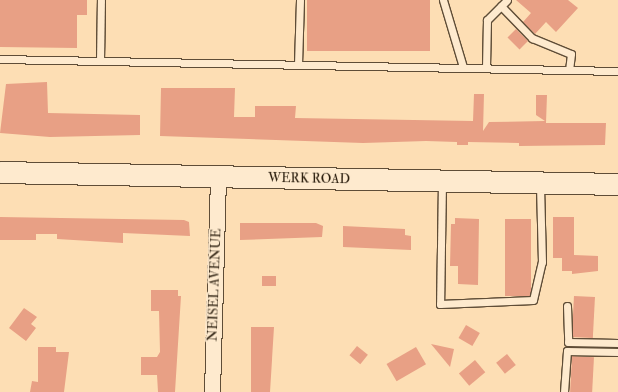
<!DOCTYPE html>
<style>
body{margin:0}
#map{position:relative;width:618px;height:392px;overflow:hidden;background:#fddeb4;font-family:"IM FELL Double Pica",serif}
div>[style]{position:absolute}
.building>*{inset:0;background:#e8a085;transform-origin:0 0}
.roads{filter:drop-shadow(1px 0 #5f4d37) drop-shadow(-1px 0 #5f4d37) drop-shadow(0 1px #5f4d37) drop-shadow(0 -1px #5f4d37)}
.lane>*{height:7px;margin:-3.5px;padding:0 3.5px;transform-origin:3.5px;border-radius:3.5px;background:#feeace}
.street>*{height:15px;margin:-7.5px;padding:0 7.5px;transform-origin:7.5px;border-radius:7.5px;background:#feeace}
.secondary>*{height:21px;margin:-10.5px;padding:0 10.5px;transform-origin:10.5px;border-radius:10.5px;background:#feeace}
span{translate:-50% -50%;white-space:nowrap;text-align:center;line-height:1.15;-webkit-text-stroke:3.5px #feeace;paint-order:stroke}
.street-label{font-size:13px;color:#2a1d0d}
</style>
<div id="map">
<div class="building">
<i style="clip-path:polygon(0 0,87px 0,87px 15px,77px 15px,77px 48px,0 47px)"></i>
<i style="left:307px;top:0;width:123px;height:51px"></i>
<i style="clip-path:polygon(516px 0,568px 0,578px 8px,556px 32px,546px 22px,535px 34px,523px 22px,531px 13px)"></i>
<i style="left:516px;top:29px;width:17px;height:12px;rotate:45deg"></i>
<i style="clip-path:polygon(47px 82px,48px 113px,140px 115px,140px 135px,50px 137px,0 133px,6px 84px)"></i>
<i style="clip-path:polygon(161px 88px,235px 88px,234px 117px,255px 117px,255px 106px,296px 106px,295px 118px,473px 121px,474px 94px,484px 94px,483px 131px,489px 122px,545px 121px,536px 115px,536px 95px,547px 95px,546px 123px,606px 123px,605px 145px,519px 146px,519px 143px,468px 142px,468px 145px,457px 145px,457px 142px,426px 141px,363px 143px,160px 136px)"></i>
<i style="clip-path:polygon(0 217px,184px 220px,189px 222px,190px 236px,123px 233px,123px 243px,57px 239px,57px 234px,36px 234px,36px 240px,0 240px)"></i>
<i style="clip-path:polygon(553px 217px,574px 217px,574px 255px,598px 256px,598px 271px,572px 274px,572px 271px,562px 271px,562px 258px,553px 258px)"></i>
<i style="clip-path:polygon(455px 218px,479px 219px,478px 285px,458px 284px,458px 266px,450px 266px,451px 224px,455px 224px)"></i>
<i style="left:505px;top:219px;width:26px;height:77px"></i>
<i style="clip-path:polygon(240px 223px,316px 223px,323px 226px,322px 237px,240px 240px)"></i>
<i style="clip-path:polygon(343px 226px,405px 229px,405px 235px,411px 236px,411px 250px,343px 247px)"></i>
<i style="left:262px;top:276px;width:14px;height:10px"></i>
<i style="clip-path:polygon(151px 290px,178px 290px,178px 296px,181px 296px,175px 392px,158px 392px,157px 375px,141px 375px,141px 357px,157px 357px,160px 352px,159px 311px,151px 311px)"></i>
<i style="left:574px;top:296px;width:21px;height:41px;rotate:3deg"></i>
<i style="clip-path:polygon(24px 308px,37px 317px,31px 324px,36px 328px,26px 341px,9px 328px)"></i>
<i style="left:466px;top:325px;width:16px;height:15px;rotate:30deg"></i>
<i style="clip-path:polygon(251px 327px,274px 327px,270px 392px,251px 392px)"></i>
<i style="clip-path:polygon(431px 344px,454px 349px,450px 367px)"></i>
<i style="left:357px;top:346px;width:14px;height:12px;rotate:39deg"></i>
<i style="clip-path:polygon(38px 347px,56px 347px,56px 352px,69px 352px,64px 392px,30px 392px,32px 381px,38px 382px)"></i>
<i style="left:416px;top:347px;width:20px;height:34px;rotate:60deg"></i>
<i style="left:507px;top:354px;width:14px;height:14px;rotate:51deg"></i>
<i style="left:572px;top:356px;width:22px;height:36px;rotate:3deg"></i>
<i style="left:475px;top:360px;width:16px;height:21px;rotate:50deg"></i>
</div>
<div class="roads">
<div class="lane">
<i style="left:443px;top:0;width:70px;rotate:73.4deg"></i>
<i style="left:501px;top:6px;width:45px;rotate:45.9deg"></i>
<i style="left:532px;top:38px;width:42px;rotate:22.3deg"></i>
<i style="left:571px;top:54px;width:16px;rotate:97deg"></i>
<i style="left:0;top:59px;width:618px;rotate:1.11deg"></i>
<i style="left:100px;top:61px;width:61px;rotate:-89.1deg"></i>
<i style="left:298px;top:64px;width:64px;rotate:-88.2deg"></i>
<i style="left:486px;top:67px;width:47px;rotate:-88.8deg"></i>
<i style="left:487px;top:20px;width:28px;rotate:-45deg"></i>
<i style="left:442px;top:182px;width:122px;rotate:90.9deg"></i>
<i style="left:440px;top:304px;width:93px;rotate:-2.5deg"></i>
<i style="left:533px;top:300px;width:39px;rotate:-77deg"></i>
<i style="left:542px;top:262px;width:78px;rotate:-91.5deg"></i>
<i style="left:567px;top:306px;width:36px;rotate:88deg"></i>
<i style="left:568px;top:342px;width:50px;rotate:1.1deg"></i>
<i style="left:564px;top:392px;width:41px;rotate:-85.8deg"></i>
<i style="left:567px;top:351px;width:51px;rotate:1.1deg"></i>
</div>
<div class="street">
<i style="left:212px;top:392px;width:215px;rotate:-88.4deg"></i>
</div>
<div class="secondary">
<i style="left:0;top:172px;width:618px;rotate:1.11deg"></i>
</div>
</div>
<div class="street-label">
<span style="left:309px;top:179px;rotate:1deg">WERK ROAD</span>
<span style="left:215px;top:285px;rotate:-88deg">NEISEL AVENUE</span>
</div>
</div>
